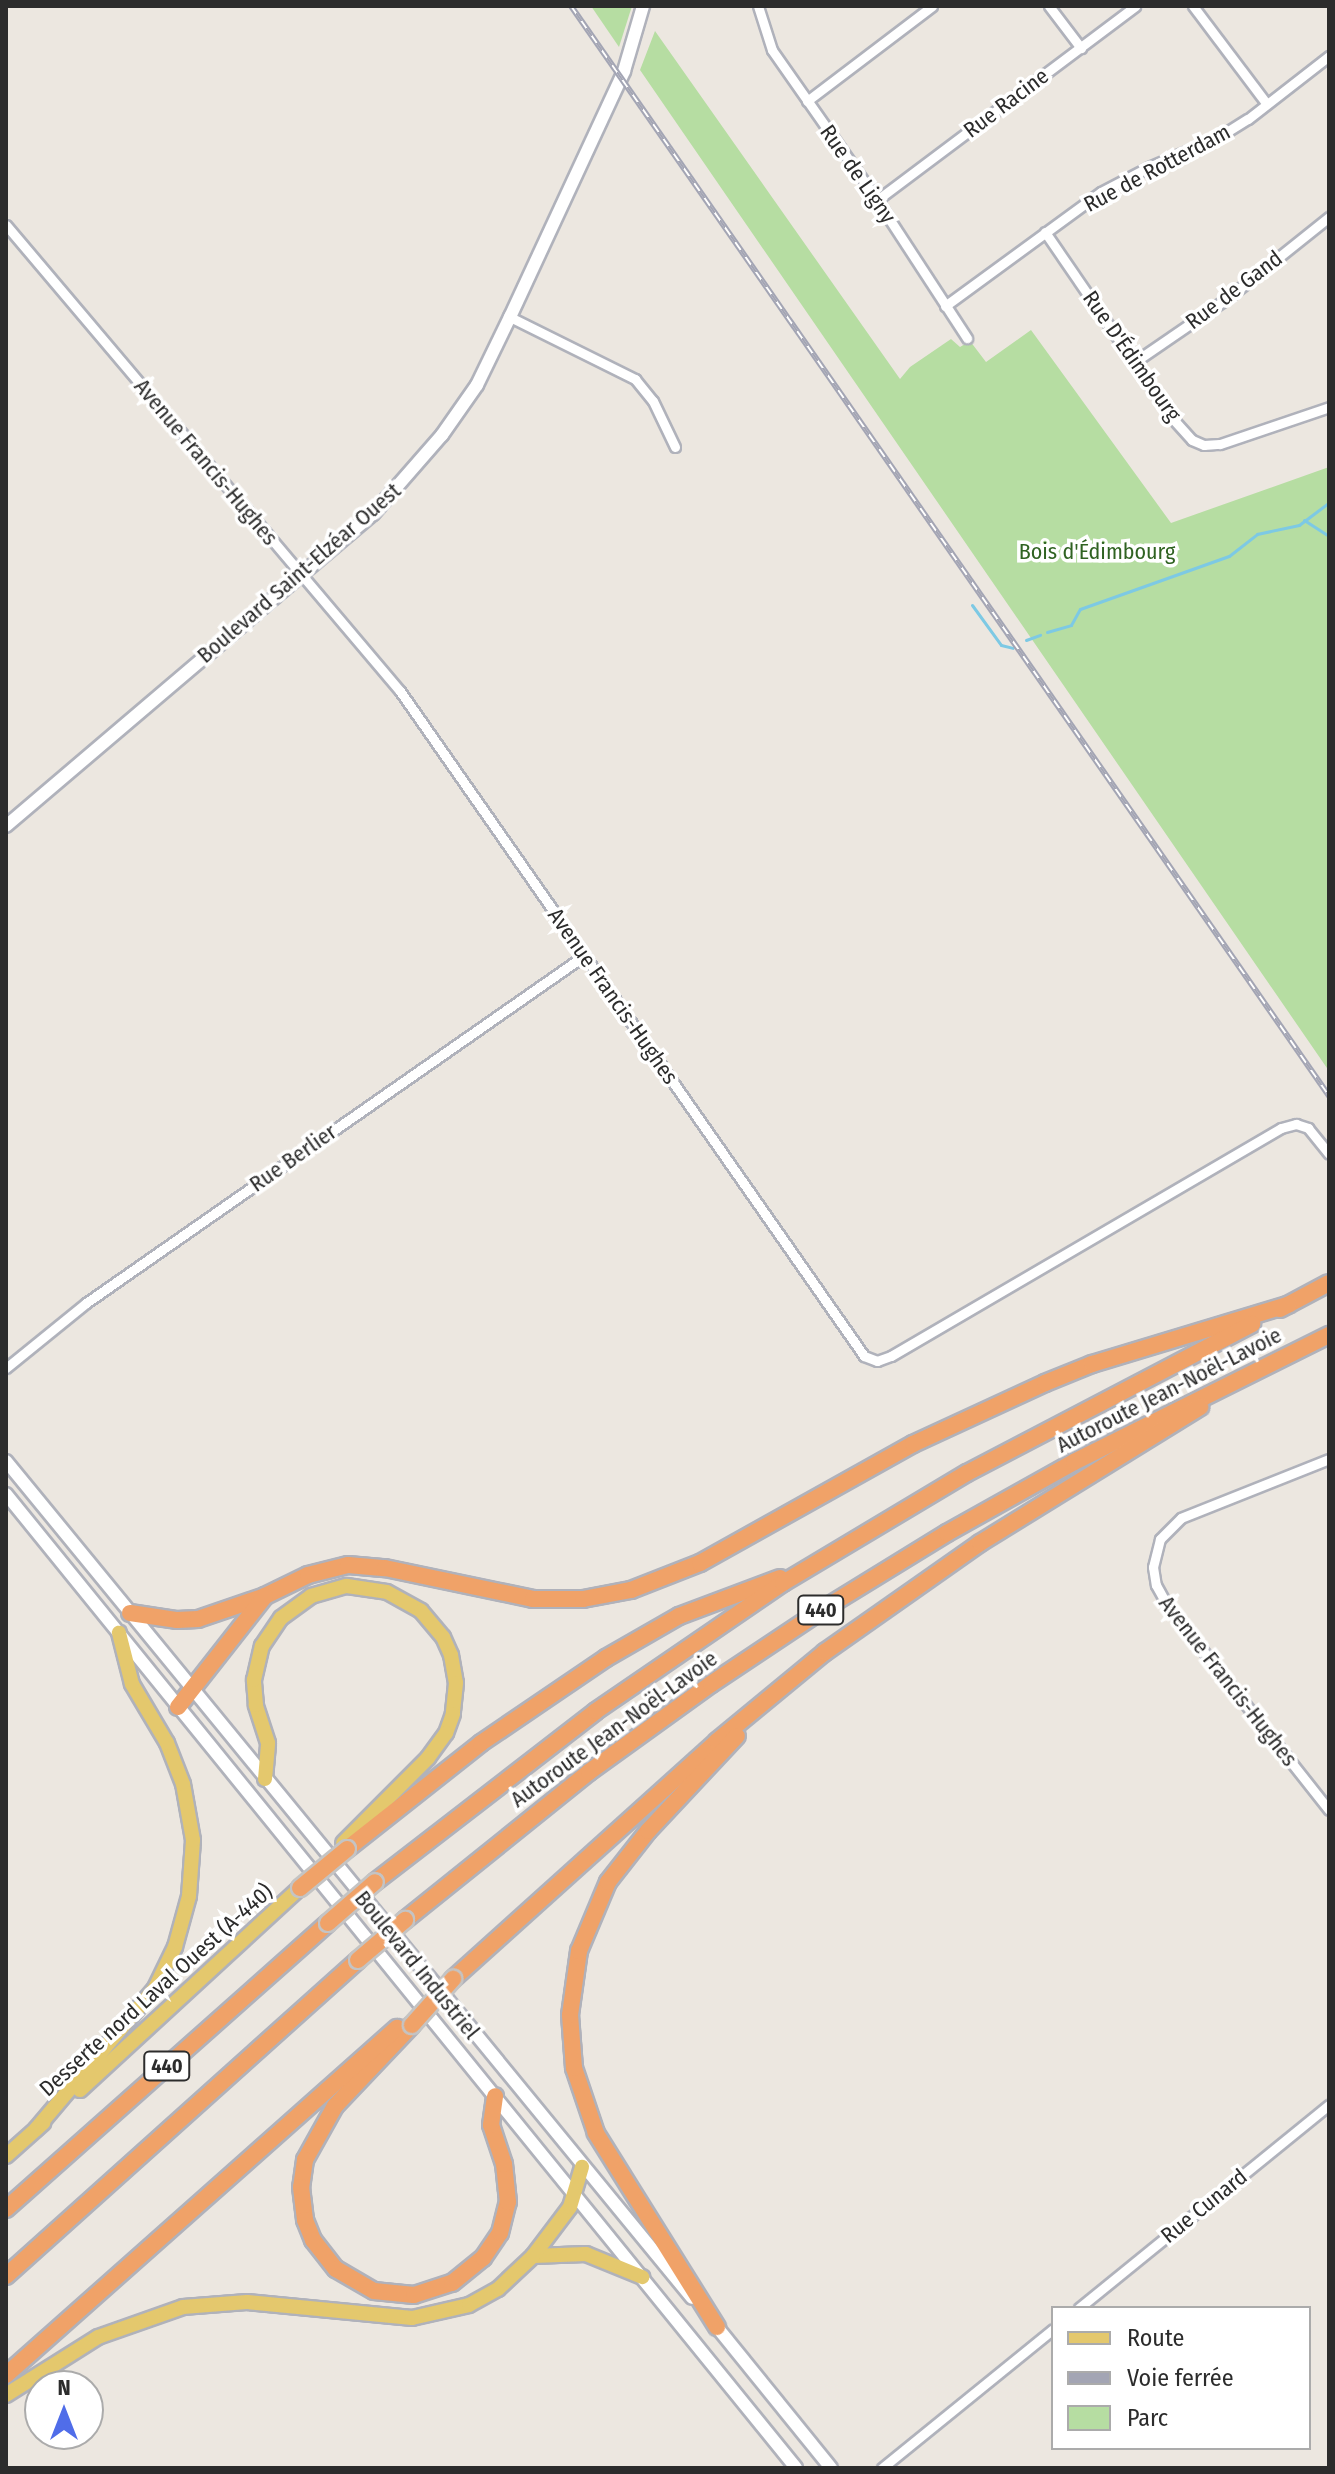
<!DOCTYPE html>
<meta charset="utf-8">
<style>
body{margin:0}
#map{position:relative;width:1335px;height:2474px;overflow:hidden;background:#ece7e0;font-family:"Fira Sans Condensed",sans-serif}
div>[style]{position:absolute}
.green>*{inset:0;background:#b6dda2}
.stream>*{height:3px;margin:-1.5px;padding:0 1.5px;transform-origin:1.5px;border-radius:1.5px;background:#7dc9e4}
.roads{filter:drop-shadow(2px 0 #b0b2bb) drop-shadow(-2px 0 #b0b2bb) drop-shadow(0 2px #b0b2bb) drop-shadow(0 -2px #b0b2bb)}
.street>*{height:9px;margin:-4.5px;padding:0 4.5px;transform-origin:4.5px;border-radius:4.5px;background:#fff}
.secondary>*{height:12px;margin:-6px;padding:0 6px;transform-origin:6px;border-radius:6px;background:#fff}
.primary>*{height:14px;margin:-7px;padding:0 7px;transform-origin:7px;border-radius:7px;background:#e4c86d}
.highway>*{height:16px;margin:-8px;padding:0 8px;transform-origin:8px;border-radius:8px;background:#f0a268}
.rail>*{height:6px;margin-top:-3px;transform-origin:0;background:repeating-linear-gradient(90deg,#fff 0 9px,#a3a5b4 0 18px);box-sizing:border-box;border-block:2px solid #a3a5b4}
.bridges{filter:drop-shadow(2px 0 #c4c4c4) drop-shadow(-2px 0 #c4c4c4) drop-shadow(0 2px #c4c4c4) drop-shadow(0 -2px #c4c4c4)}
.highway-bridge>*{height:16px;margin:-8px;padding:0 8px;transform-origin:8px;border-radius:8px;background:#f0a268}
span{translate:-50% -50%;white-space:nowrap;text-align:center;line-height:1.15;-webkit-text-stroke:7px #fff;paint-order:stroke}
.shield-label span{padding:2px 6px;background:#fff;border:2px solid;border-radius:6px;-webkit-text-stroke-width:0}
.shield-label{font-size:20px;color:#2c2c2c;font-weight:700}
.street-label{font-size:22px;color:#2c2c2c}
.park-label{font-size:22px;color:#306322}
.frame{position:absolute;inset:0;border:8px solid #2c2c2c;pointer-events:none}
.legend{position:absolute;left:1051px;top:2306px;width:260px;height:144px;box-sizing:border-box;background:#fff;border:2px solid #ababab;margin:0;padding:10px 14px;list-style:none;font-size:24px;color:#2c2c2c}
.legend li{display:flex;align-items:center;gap:16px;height:40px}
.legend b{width:40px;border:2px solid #ababab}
.north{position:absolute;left:24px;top:2370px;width:80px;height:80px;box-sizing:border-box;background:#fff;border:2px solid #ababab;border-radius:50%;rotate:0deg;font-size:22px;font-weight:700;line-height:32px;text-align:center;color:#2c2c2c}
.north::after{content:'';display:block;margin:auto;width:28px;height:36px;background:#506de9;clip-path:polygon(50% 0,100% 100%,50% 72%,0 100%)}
</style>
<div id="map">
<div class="green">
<i style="clip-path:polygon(591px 6px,632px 6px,619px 47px)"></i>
<i style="clip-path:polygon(655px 31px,900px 379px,910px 367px,951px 339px,960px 347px,970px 341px,986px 362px,1031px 330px,1171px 523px,1329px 467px,1329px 1071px,640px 70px)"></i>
</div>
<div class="stream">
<i style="left:1304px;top:520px;width:30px;rotate:33deg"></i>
<i style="left:972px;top:605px;width:49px;rotate:54.1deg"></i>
<i style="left:1001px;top:645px;width:12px;rotate:14deg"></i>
<i style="left:1047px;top:632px;width:25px;rotate:-16deg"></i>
<i style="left:1071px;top:625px;width:18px;rotate:-61deg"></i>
<i style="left:1080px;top:609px;width:158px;rotate:-19.6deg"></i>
<i style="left:1229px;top:556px;width:36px;rotate:-38deg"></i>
<i style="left:1257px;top:534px;width:43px;rotate:-12.1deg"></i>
<i style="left:1299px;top:525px;width:38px;rotate:-37deg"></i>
<i style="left:1026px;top:640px;width:15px;rotate:-20deg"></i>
</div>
<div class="roads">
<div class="street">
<i style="left:758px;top:6px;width:46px;rotate:72.3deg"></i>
<i style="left:772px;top:50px;width:183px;rotate:55deg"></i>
<i style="left:877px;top:200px;width:165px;rotate:56.9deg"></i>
<i style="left:1049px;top:6px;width:53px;rotate:52.7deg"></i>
<i style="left:1193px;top:6px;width:121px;rotate:53deg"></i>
<i style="left:807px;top:101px;width:157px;rotate:-37.2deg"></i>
<i style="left:877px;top:200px;width:323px;rotate:-36.9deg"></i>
<i style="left:6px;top:225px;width:610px;rotate:49.79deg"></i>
<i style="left:400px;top:691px;width:811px;rotate:55.09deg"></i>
<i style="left:864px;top:1356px;width:14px;rotate:21deg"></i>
<i style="left:877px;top:1361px;width:15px;rotate:-20deg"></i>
<i style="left:891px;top:1356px;width:452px;rotate:-30.3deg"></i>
<i style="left:1281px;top:1128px;width:16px;rotate:-15deg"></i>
<i style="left:1296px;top:1124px;width:13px;rotate:18deg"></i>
<i style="left:1308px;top:1128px;width:33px;rotate:51deg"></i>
<i style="left:1045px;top:232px;width:227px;rotate:55.6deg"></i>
<i style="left:1173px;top:419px;width:28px;rotate:48deg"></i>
<i style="left:1192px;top:440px;width:13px;rotate:23deg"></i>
<i style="left:1204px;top:445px;width:16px;rotate:-4deg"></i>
<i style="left:1220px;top:444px;width:115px;rotate:-18.7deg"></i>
<i style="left:945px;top:306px;width:193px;rotate:-36.2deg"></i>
<i style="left:1101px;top:192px;width:54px;rotate:-27.5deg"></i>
<i style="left:1149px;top:167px;width:74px;rotate:-23.1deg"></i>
<i style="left:1217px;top:138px;width:36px;rotate:-32deg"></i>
<i style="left:1248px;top:119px;width:103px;rotate:-37.9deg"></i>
<i style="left:510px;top:317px;width:140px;rotate:26.4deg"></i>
<i style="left:635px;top:379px;width:28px;rotate:51deg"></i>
<i style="left:653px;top:401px;width:51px;rotate:64.4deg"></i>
<i style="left:1136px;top:361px;width:113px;rotate:-34.5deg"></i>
<i style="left:1229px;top:297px;width:128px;rotate:-38.7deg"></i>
<i style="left:6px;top:1368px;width:103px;rotate:-39.1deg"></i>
<i style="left:86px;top:1303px;width:608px;rotate:-34.89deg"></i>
<i style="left:1329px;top:1459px;width:159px;rotate:158.3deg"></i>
<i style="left:1181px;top:1518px;width:30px;rotate:135deg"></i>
<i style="left:1160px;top:1539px;width:29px;rotate:104deg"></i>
<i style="left:1153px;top:1567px;width:18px;rotate:81deg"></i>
<i style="left:1156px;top:1585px;width:23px;rotate:61deg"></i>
<i style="left:1167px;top:1605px;width:261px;rotate:51.7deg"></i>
<i style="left:1079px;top:2308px;width:322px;rotate:-39.1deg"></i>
<i style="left:882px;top:2468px;width:220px;rotate:-39.1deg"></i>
</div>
<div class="secondary">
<i style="left:6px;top:826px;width:482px;rotate:-40.4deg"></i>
<i style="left:373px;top:514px;width:105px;rotate:-48.9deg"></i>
<i style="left:442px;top:435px;width:61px;rotate:-55deg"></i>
<i style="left:477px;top:385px;width:76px;rotate:-64.1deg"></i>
<i style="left:510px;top:317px;width:271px;rotate:-65.1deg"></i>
<i style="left:624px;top:71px;width:68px;rotate:-73.7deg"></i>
<i style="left:6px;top:1461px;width:1082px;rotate:50.66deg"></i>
<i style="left:6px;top:1494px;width:1254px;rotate:50.95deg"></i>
<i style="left:712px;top:2321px;width:189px;rotate:51deg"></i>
</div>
<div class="primary">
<i style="left:265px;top:1779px;width:36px;rotate:-85deg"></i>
<i style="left:268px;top:1743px;width:40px;rotate:-108deg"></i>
<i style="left:256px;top:1705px;width:25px;rotate:-95deg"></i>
<i style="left:254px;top:1680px;width:35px;rotate:-77deg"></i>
<i style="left:262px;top:1646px;width:34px;rotate:-56deg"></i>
<i style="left:281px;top:1618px;width:37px;rotate:-36deg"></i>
<i style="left:311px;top:1596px;width:37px;rotate:-16deg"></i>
<i style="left:347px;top:1586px;width:40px;rotate:8.5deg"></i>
<i style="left:387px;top:1592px;width:39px;rotate:29deg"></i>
<i style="left:421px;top:1611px;width:34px;rotate:50deg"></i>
<i style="left:443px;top:1637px;width:20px;rotate:66deg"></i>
<i style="left:451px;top:1655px;width:28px;rotate:80deg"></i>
<i style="left:456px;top:1683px;width:31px;rotate:96deg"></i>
<i style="left:453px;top:1714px;width:20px;rotate:110deg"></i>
<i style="left:446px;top:1733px;width:31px;rotate:126deg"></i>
<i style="left:428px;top:1758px;width:120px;rotate:135deg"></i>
<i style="left:80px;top:2090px;width:299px;rotate:-42.6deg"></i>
<i style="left:36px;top:2129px;width:185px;rotate:-49.8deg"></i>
<i style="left:155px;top:1988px;width:46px;rotate:-64deg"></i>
<i style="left:175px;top:1947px;width:53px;rotate:-74.6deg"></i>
<i style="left:189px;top:1896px;width:56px;rotate:-85.9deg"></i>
<i style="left:193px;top:1840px;width:57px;rotate:-100.1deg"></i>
<i style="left:183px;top:1784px;width:44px;rotate:-111.3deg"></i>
<i style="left:167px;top:1743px;width:69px;rotate:-120.7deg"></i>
<i style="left:132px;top:1684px;width:53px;rotate:-104.3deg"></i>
<i style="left:6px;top:2156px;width:50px;rotate:-41.7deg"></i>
<i style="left:533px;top:2256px;width:53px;rotate:-2.2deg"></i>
<i style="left:586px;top:2254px;width:61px;rotate:22.3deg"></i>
<i style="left:6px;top:2395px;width:109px;rotate:-32.2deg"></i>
<i style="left:98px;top:2337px;width:90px;rotate:-19.4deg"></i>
<i style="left:183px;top:2307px;width:64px;rotate:-4.5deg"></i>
<i style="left:247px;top:2302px;width:166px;rotate:5.5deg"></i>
<i style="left:412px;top:2318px;width:58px;rotate:-12.8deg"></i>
<i style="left:469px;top:2305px;width:33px;rotate:-29deg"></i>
<i style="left:498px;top:2289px;width:48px;rotate:-43.3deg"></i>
<i style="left:533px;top:2256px;width:61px;rotate:-52.9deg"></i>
<i style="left:570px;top:2207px;width:42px;rotate:-73.3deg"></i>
</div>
<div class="highway">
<i style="left:1280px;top:1309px;width:55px;rotate:-28deg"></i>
<i style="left:130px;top:1613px;width:48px;rotate:8.5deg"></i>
<i style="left:177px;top:1620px;width:21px;rotate:-3deg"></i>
<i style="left:198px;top:1619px;width:71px;rotate:-18.9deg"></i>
<i style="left:265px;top:1596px;width:48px;rotate:-26deg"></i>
<i style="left:308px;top:1575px;width:41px;rotate:-14deg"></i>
<i style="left:348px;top:1565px;width:37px;rotate:5deg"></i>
<i style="left:385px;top:1568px;width:151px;rotate:11.8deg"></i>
<i style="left:533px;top:1599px;width:50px"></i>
<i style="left:583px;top:1599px;width:49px;rotate:-10.6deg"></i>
<i style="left:631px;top:1590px;width:74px;rotate:-21.4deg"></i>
<i style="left:700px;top:1563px;width:244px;rotate:-29.2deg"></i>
<i style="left:913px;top:1444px;width:145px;rotate:-24.8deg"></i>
<i style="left:1045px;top:1383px;width:51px;rotate:-22deg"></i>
<i style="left:1092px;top:1364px;width:205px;rotate:-16.8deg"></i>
<i style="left:178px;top:1707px;width:141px;rotate:-51.9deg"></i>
<i style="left:347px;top:1849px;width:171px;rotate:-38.3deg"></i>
<i style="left:481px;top:1743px;width:151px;rotate:-34.2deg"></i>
<i style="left:606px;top:1658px;width:84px;rotate:-29.9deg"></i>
<i style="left:679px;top:1616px;width:108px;rotate:-20.6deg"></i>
<i style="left:375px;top:1882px;width:279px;rotate:-37.7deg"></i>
<i style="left:596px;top:1711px;width:227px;rotate:-34.4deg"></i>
<i style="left:783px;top:1583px;width:214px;rotate:-30.9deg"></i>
<i style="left:967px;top:1473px;width:322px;rotate:-27.6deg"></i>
<i style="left:405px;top:1920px;width:236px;rotate:-38.8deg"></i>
<i style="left:589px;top:1772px;width:150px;rotate:-35.8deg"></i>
<i style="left:711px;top:1684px;width:137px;rotate:-33.7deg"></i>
<i style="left:825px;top:1608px;width:143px;rotate:-31.6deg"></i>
<i style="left:947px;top:1533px;width:145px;rotate:-29.2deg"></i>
<i style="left:1074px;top:1462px;width:285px;rotate:-26.5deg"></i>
<i style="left:453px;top:1979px;width:355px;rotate:-42deg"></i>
<i style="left:717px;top:1741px;width:140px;rotate:-39.5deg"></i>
<i style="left:825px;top:1652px;width:189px;rotate:-35.1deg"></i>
<i style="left:980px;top:1543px;width:259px;rotate:-31.7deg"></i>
<i style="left:412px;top:2025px;width:112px;rotate:133.5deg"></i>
<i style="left:335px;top:2106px;width:62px;rotate:119.1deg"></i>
<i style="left:305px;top:2160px;width:27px;rotate:98deg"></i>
<i style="left:301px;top:2187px;width:33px;rotate:83deg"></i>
<i style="left:305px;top:2220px;width:22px;rotate:68deg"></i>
<i style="left:313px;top:2240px;width:37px;rotate:52deg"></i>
<i style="left:336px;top:2269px;width:44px;rotate:30.1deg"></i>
<i style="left:374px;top:2291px;width:40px;rotate:5.7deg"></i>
<i style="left:414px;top:2295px;width:40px;rotate:-18deg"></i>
<i style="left:452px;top:2283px;width:40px;rotate:-39deg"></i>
<i style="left:483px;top:2258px;width:30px;rotate:-56deg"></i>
<i style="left:500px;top:2233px;width:32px;rotate:-76deg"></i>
<i style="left:508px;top:2202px;width:38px;rotate:-96deg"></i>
<i style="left:504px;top:2164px;width:41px;rotate:-108.4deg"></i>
<i style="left:491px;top:2125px;width:29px;rotate:-82deg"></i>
<i style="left:6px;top:2209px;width:431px;rotate:-41.6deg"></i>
<i style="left:6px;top:2276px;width:473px;rotate:-41.9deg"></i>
<i style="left:717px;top:2327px;width:229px;rotate:-122deg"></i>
<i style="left:596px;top:2133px;width:69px;rotate:-108.7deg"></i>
<i style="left:574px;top:2068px;width:53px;rotate:-94.3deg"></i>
<i style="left:570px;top:2015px;width:65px;rotate:-82deg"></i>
<i style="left:579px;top:1951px;width:75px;rotate:-67.2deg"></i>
<i style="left:608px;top:1882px;width:65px;rotate:-51.9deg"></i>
<i style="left:648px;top:1831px;width:130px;rotate:-46.9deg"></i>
<i style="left:6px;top:2375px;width:523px;rotate:-41.59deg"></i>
</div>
</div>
<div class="rail">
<i style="left:571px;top:6px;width:1328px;rotate:55.18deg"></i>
</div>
<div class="bridges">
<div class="highway-bridge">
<i style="left:300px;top:1888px;width:61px;rotate:-39.7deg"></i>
<i style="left:328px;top:1923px;width:62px;rotate:-41.1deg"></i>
<i style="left:358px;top:1960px;width:62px;rotate:-40.4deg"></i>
<i style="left:412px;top:2025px;width:62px;rotate:-48.3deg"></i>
</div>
</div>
<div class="shield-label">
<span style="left:821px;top:1610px">440</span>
<span style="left:167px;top:2066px">440</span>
</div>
<div class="street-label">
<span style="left:1006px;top:103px;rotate:-37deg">Rue Racine</span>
<span style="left:1157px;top:168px;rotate:-28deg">Rue de Rotterdam</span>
<span style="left:858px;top:174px;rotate:55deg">Rue de Ligny</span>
<span style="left:1234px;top:290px;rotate:-37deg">Rue de Gand</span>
<span style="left:1132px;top:356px;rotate:55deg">Rue D'Édimbourg</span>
<span style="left:206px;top:462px;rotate:50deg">Avenue Francis-Hughes</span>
<span style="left:299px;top:573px;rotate:-41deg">Boulevard Saint-Elzéar Ouest</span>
<span style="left:613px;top:996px;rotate:55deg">Avenue Francis-Hughes</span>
<span style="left:293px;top:1158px;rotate:-35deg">Rue Berlier</span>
<span style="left:1169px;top:1390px;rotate:-27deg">Autoroute Jean-Noël-Lavoie</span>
<span style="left:1228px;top:1681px;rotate:52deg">Avenue Francis-Hughes</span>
<span style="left:614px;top:1729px;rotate:-36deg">Autoroute Jean-Noël-Lavoie</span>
<span style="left:417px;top:1965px;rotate:51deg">Boulevard Industriel</span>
<span style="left:156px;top:1990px;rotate:-42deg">Desserte nord Laval Ouest (A-440)</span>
<span style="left:1204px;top:2206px;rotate:-39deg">Rue Cunard</span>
</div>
<div class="park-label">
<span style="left:1097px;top:552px">Bois d'Édimbourg</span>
</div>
<div class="frame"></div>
<ul class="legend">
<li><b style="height:10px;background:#e4c86d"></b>Route</li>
<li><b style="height:10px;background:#a3a5b4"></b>Voie ferrée</li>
<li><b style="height:22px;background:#b6dda2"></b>Parc</li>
</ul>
<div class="north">N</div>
</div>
